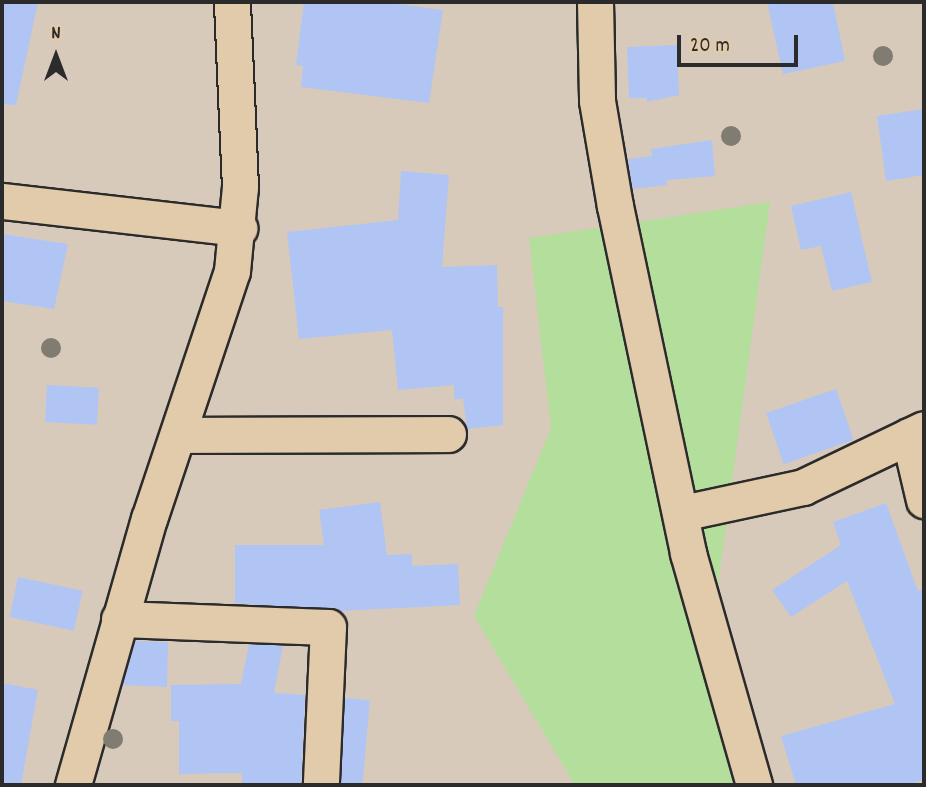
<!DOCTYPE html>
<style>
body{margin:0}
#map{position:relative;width:926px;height:787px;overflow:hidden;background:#d7caba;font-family:Dekko,sans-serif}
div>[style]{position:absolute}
.green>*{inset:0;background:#b4de9b}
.building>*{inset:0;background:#b1c5f4;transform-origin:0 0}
.roads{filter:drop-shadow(2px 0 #2b2b2b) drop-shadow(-2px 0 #2b2b2b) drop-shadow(0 2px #2b2b2b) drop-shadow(0 -2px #2b2b2b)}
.street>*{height:35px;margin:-17.5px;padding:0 17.5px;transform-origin:17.5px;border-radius:17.5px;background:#e1cbab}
.trees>*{width:20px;height:20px;margin:-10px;border-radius:50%;background:#807c71}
span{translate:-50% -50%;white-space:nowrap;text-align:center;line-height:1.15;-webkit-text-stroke:6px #e1cbab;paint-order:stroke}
.frame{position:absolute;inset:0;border:4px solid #2b2b2b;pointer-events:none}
.north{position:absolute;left:21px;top:21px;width:70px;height:70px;-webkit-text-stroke:5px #e1cbab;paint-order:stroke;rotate:0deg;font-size:19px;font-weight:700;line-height:28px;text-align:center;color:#2b2b2b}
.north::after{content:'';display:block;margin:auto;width:24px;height:32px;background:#2b2b2b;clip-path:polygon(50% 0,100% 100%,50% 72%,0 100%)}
.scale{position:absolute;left:677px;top:35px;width:121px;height:32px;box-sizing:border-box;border:4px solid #2b2b2b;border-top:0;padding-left:9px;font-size:21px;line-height:24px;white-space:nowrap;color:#2b2b2b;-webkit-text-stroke:5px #e1cbab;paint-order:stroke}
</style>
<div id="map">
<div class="green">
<i style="clip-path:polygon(770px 202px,717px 592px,767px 785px,575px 785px,474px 616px,551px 428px,529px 238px)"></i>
</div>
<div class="building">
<i style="clip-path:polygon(2px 2px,38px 2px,16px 105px,2px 104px)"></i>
<i style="clip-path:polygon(304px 2px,384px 2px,443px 10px,429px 103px,301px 87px,303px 66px,296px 65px)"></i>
<i style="clip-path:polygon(767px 2px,833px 2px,845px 61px,783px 74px)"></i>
<i style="clip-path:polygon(677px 45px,679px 95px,647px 102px,647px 98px,629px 98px,627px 47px)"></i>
<i style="clip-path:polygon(924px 109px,924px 175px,886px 181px,877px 116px)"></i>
<i style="clip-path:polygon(712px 140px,715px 176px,667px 180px,667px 185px,633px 189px,628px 159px,652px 156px,651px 149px)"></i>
<i style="clip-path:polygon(401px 171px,449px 175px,442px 267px,497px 265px,498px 307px,503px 307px,503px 425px,467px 429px,463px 399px,454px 399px,454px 385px,398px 390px,392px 330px,299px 339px,287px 232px,398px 220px)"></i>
<i style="clip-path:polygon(851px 192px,872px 282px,832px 291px,821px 246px,801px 250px,791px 206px)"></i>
<i style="clip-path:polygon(2px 234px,68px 244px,54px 309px,2px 301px)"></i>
<i style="left:47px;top:385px;width:52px;height:37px;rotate:3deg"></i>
<i style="left:836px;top:389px;width:54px;height:74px;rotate:71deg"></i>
<i style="clip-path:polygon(380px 502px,387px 555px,412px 554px,412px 566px,458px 564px,460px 605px,340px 611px,235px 603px,235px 545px,324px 545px,319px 510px)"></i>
<i style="clip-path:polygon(886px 503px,918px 591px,924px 589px,924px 779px,911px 785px,796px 785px,781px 736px,895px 704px,847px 581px,791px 617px,772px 590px,841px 545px,833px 522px)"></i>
<i style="left:18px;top:577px;width:66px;height:41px;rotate:12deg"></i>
<i style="clip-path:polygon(135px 641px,168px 642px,167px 687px,122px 685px)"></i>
<i style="clip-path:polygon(249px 644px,283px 645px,274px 693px,305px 695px,301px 785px,242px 785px,242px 773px,179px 774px,179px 721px,171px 721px,171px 685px,241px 684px)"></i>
<i style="clip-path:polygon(2px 683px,38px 690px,21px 785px,2px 785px)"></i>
<i style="left:345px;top:698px;width:25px;height:87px;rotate:5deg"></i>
</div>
<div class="roads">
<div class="street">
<i style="left:595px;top:2px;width:99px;rotate:88.8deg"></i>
<i style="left:597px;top:101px;width:107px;rotate:80.3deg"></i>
<i style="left:615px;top:206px;width:355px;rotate:78.1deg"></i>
<i style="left:688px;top:553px;width:241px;rotate:74.1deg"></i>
<i style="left:2px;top:201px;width:239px;rotate:6.5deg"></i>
<i style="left:180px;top:435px;width:268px;rotate:-0.2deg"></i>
<i style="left:909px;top:436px;width:66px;rotate:76.8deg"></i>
<i style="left:682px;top:513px;width:124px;rotate:-12.1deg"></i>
<i style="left:803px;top:487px;width:134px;rotate:-25.6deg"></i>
<i style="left:119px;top:619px;width:209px;rotate:2.2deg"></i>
<i style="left:328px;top:627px;width:157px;rotate:92.6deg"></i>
<i style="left:73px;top:785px;width:277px;rotate:-74.1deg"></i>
<i style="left:149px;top:519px;width:262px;rotate:-71.5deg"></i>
<i style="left:232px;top:271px;width:84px;rotate:-84.6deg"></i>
<i style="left:240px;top:187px;width:185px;rotate:-92.5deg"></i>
</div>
</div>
<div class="trees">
<i style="left:883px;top:56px"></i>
<i style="left:731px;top:136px"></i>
<i style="left:51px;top:348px"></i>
<i style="left:113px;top:739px"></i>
</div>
<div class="frame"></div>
<div class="north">N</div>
<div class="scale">20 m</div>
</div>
